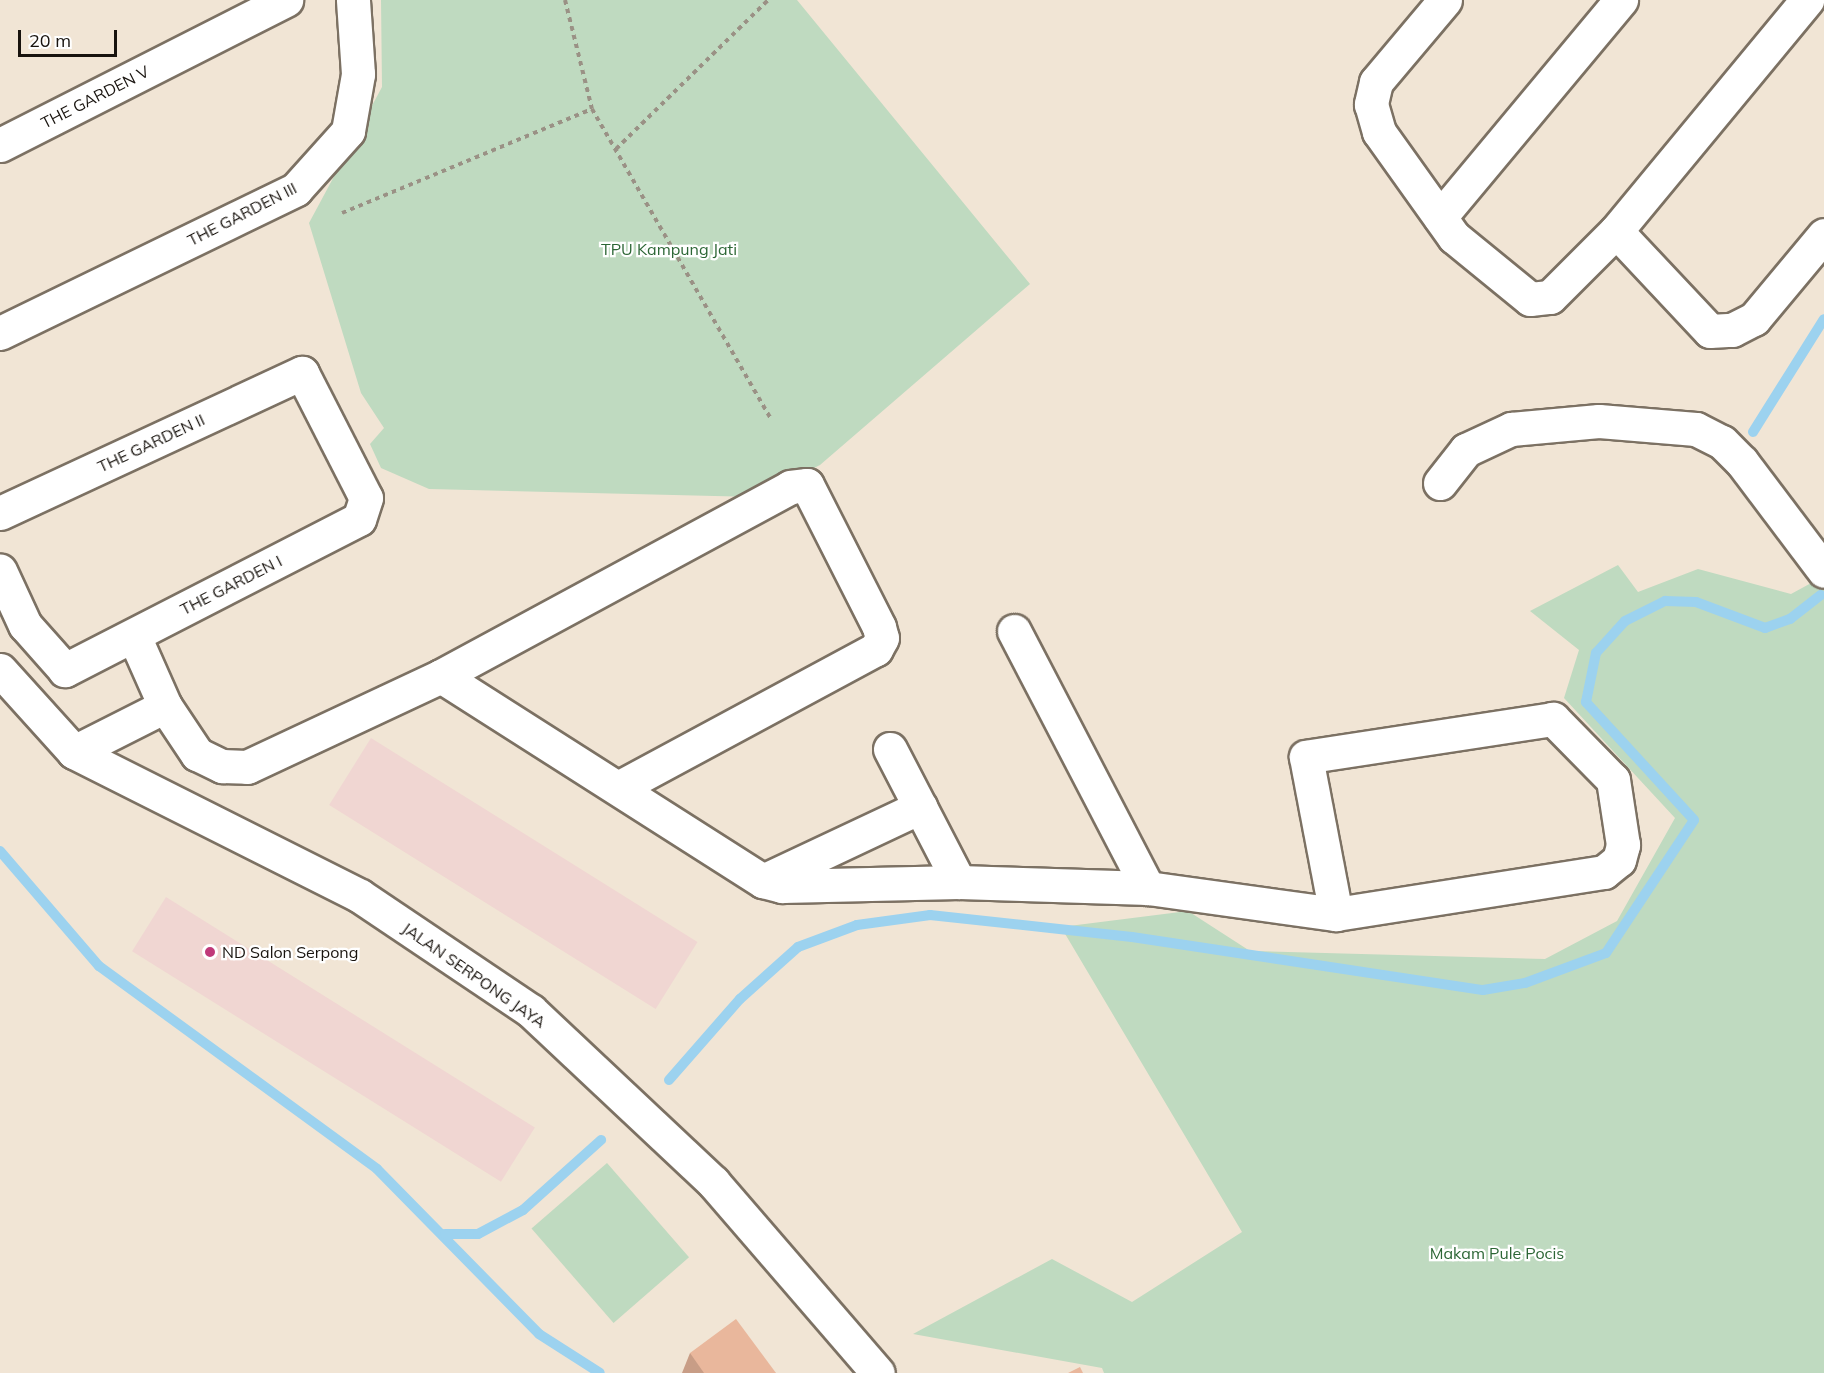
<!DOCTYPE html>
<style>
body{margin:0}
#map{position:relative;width:1824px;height:1373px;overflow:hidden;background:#f1e5d5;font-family:Mulish,sans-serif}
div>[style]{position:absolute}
.commercial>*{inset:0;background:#f0d6d2;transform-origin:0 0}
.green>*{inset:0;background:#bfdac0;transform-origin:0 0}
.stream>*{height:10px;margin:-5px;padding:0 5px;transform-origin:5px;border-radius:5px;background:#9cd2ef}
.path>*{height:4px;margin-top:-2px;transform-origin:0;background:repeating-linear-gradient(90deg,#9a9185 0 4.5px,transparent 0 9px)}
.roads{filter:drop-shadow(2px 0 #7c7163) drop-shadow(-2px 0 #7c7163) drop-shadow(0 2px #7c7163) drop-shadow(0 -2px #7c7163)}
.minor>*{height:33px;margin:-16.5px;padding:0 16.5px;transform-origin:16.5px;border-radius:16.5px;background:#fff}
.wall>*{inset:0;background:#c89d86}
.building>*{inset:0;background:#e9b79c}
.dots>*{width:16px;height:16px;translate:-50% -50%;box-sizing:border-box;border:3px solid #fff;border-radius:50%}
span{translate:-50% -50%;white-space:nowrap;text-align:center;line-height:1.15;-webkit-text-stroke:4.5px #fff;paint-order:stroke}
.street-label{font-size:16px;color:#18130e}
.park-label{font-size:16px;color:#2c6635}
.poi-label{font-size:16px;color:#18130e}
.left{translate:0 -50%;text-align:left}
.scale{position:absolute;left:18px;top:30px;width:99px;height:27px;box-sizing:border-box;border:3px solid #18130e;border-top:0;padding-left:8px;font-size:18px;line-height:21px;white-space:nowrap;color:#18130e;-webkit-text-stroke:4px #fff;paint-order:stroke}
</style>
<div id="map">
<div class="commercial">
<i style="left:371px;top:738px;width:385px;height:79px;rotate:32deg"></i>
<i style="left:166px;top:897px;width:435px;height:64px;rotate:32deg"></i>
</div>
<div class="green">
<i style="clip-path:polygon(381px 0,797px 0,1030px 284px,820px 465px,756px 497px,429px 489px,381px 468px,370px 444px,384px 428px,361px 393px,309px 223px,382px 87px)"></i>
<i style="clip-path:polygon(1618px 565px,1638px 592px,1698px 569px,1791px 594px,1824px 576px,1824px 1373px,1104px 1373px,1102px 1368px,913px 1334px,1052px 1259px,1132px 1302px,1242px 1232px,1061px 927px,1188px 911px,1250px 951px,1545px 959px,1617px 921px,1675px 818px,1564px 698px,1579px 650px,1530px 611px)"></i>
<i style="left:607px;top:1163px;width:125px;height:100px;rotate:49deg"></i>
</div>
<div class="stream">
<i style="left:1753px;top:432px;width:133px;rotate:-57.9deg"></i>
<i style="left:0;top:851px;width:152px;rotate:49.3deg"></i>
<i style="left:99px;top:966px;width:344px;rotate:36.1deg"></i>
<i style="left:377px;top:1169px;width:231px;rotate:45.5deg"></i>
<i style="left:539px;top:1334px;width:72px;rotate:32.6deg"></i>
<i style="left:669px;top:1080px;width:108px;rotate:-48.8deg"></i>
<i style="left:740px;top:999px;width:78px;rotate:-41.9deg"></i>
<i style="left:798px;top:947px;width:63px;rotate:-20.4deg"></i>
<i style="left:857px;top:925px;width:74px;rotate:-7.8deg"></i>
<i style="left:930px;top:915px;width:203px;rotate:6.2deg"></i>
<i style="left:1132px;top:937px;width:355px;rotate:8.6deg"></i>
<i style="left:1483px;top:990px;width:43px;rotate:-9.5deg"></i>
<i style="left:1525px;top:983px;width:86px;rotate:-20.3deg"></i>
<i style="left:1606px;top:953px;width:159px;rotate:-56.5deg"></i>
<i style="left:1694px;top:820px;width:160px;rotate:-132.5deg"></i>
<i style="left:1586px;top:702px;width:50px;rotate:-78.5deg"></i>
<i style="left:1596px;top:653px;width:43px;rotate:-47.8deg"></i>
<i style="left:1625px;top:621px;width:45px;rotate:-26.6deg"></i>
<i style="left:1665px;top:601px;width:31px;rotate:2deg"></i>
<i style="left:1696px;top:602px;width:74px;rotate:20.6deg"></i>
<i style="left:1765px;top:628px;width:27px;rotate:-20deg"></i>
<i style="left:1790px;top:619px;width:39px;rotate:-38deg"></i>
<i style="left:445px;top:1234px;width:33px"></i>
<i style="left:478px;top:1234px;width:51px;rotate:-28.1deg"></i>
<i style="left:523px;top:1210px;width:105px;rotate:-41.9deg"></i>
</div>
<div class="path">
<i style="left:565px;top:0;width:112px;rotate:76.1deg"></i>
<i style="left:592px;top:109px;width:356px;rotate:60deg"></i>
<i style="left:616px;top:149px;width:213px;rotate:-44.4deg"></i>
<i style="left:342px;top:213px;width:271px;rotate:-22.6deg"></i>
</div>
<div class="roads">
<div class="minor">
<i style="left:1445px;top:0;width:107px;rotate:130.1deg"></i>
<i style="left:1376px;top:82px;width:23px;rotate:103deg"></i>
<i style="left:1371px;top:104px;width:29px;rotate:74deg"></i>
<i style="left:1379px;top:132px;width:129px;rotate:54.5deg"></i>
<i style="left:1454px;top:237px;width:98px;rotate:39.2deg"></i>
<i style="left:1530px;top:299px;width:20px;rotate:-6deg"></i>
<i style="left:1550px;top:297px;width:93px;rotate:-45deg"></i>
<i style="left:1616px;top:231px;width:300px;rotate:-50.4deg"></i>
<i style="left:0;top:145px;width:321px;rotate:-26.9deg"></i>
<i style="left:1440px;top:217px;width:283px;rotate:-50.2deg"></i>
<i style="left:1616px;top:231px;width:137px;rotate:46.8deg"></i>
<i style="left:1710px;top:331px;width:22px;rotate:-3deg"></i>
<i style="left:1732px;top:330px;width:25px;rotate:-27deg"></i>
<i style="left:1754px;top:319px;width:109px;rotate:-50.2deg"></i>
<i style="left:0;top:333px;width:329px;rotate:-25.9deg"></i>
<i style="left:296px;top:189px;width:78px;rotate:-48.1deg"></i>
<i style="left:348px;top:131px;width:58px;rotate:-80deg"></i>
<i style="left:358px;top:74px;width:74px;rotate:-93.9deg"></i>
<i style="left:1440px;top:483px;width:42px;rotate:-51.8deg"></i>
<i style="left:1466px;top:450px;width:50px;rotate:-25deg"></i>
<i style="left:1511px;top:429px;width:88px;rotate:-5.2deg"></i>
<i style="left:1599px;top:421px;width:97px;rotate:4.7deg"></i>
<i style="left:1696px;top:429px;width:29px;rotate:27deg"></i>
<i style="left:1722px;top:442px;width:28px;rotate:45deg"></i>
<i style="left:1742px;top:462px;width:136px;rotate:53deg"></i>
<i style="left:0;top:513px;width:333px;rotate:-24.9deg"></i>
<i style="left:302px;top:373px;width:140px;rotate:62.9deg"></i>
<i style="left:366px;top:498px;width:22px;rotate:108deg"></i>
<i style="left:359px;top:519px;width:331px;rotate:152.8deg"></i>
<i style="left:65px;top:670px;width:60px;rotate:-131.6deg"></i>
<i style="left:25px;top:625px;width:60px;rotate:-114.8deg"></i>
<i style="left:1014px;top:631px;width:290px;rotate:62.5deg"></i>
<i style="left:134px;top:636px;width:77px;rotate:66.1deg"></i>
<i style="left:165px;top:706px;width:58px;rotate:56.3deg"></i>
<i style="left:197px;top:754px;width:28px;rotate:26deg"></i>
<i style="left:222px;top:766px;width:25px;rotate:2deg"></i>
<i style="left:247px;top:767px;width:214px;rotate:-25.1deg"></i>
<i style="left:441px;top:676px;width:397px;rotate:-28.4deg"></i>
<i style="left:790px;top:487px;width:17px;rotate:-7deg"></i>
<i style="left:807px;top:485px;width:159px;rotate:63.1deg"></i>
<i style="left:879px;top:627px;width:11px;rotate:75deg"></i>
<i style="left:882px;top:638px;width:13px;rotate:119deg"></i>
<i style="left:876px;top:649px;width:293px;rotate:151.7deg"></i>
<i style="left:0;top:670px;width:110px;rotate:47.9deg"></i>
<i style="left:74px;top:752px;width:320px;rotate:26.7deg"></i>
<i style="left:360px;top:896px;width:206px;rotate:33.9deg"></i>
<i style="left:531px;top:1011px;width:250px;rotate:43.2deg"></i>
<i style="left:713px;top:1182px;width:252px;rotate:49.2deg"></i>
<i style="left:441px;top:676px;width:382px;rotate:32.5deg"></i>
<i style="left:763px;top:881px;width:20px;rotate:15deg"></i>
<i style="left:782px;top:886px;width:177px;rotate:-1.3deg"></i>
<i style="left:959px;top:882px;width:189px;rotate:1.8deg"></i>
<i style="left:1148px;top:888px;width:190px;rotate:7.9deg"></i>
<i style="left:1336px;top:914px;width:271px;rotate:-8.9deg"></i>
<i style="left:1604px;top:872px;width:19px;rotate:-39deg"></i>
<i style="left:1619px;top:860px;width:16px;rotate:-75deg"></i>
<i style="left:1623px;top:845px;width:66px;rotate:-98.7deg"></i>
<i style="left:1613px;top:780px;width:86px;rotate:-134.5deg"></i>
<i style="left:1553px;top:719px;width:250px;rotate:171.3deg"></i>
<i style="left:1306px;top:757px;width:160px;rotate:79.2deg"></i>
<i style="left:890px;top:749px;width:150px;rotate:62.6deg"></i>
<i style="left:74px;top:752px;width:102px;rotate:-26.8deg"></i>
<i style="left:763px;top:881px;width:174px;rotate:-25.2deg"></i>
</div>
</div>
<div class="wall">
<i style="clip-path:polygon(690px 1353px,776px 1373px,682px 1373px)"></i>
</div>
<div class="building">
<i style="clip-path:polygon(736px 1319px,776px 1373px,704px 1373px,690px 1353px)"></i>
<i style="clip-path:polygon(1080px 1367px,1083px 1373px,1068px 1373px)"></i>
</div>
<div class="dots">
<i style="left:210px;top:952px;background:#c0397a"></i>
</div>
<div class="street-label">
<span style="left:95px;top:97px;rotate:-27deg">THE GARDEN V</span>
<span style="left:242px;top:214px;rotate:-27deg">THE GARDEN III</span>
<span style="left:151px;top:443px;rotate:-25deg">THE GARDEN II</span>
<span style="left:231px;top:585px;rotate:-27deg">THE GARDEN I</span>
<span style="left:474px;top:975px;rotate:35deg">JALAN SERPONG JAYA</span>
</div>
<div class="park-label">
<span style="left:669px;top:249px">TPU Kampung Jati</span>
<span style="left:1497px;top:1253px">Makam Pule Pocis</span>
</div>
<div class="poi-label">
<span class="left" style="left:222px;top:952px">ND Salon Serpong</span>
</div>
<div class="scale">20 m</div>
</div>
